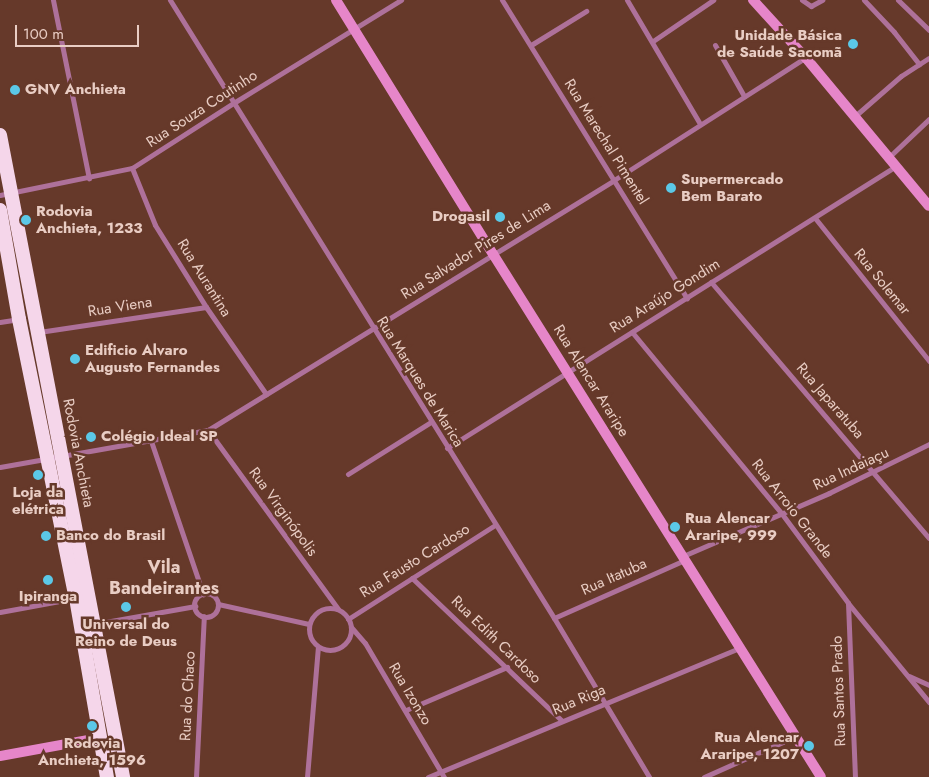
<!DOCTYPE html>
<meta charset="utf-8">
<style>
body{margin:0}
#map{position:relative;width:929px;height:777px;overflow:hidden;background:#66392a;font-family:Jost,sans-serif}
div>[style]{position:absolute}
.street>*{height:5px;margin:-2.5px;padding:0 2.5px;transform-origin:2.5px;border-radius:2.5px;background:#ae719a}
.street>.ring{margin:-2.5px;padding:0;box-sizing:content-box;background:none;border:5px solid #ae719a;border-radius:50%}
.secondary>*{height:10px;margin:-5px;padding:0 5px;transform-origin:5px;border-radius:5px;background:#e686c9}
.highway>*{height:14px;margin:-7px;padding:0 7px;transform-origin:7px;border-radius:7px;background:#f5d6ea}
.dots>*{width:14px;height:14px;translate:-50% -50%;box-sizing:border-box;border:2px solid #66392a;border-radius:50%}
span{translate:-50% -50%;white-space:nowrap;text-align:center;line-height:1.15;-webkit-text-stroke:5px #66392a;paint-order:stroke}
.poi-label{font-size:15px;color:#e9cdc4;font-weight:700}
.right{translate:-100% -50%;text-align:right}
.left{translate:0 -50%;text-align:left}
.street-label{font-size:15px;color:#e9cdc4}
.quarter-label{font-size:18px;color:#e9cdc4;font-weight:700}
.scale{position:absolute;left:15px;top:25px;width:124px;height:22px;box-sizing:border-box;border:2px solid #e9cdc4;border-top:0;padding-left:6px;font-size:15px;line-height:18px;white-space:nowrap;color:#e9cdc4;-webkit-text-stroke:4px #66392a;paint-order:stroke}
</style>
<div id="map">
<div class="street">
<i style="left:53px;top:0;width:182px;rotate:78.6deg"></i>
<i style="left:170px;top:0;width:728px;rotate:58.14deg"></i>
<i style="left:554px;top:618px;width:185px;rotate:59.1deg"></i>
<i style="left:502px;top:0;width:351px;rotate:58.2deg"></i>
<i style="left:627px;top:0;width:144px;rotate:59.5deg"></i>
<i style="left:802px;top:0;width:11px;rotate:34deg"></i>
<i style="left:811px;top:6px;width:13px;rotate:-29deg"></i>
<i style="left:864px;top:0;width:44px;rotate:46.8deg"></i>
<i style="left:894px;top:32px;width:41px;rotate:52deg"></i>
<i style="left:898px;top:0;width:43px;rotate:44.1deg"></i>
<i style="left:653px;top:41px;width:73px;rotate:-34.3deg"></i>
<i style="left:531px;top:45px;width:65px;rotate:-31.7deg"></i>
<i style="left:715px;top:45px;width:59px;rotate:60.4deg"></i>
<i style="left:855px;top:116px;width:61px;rotate:-41deg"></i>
<i style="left:901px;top:76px;width:33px;rotate:-33deg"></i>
<i style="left:889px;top:157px;width:55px;rotate:-43.5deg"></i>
<i style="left:132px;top:168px;width:61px;rotate:68deg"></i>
<i style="left:155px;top:225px;width:97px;rotate:58.1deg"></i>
<i style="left:206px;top:307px;width:106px;rotate:55.4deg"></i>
<i style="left:0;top:195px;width:135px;rotate:-11.6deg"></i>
<i style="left:132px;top:168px;width:122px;rotate:-32.7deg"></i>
<i style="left:235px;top:102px;width:195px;rotate:-31.6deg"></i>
<i style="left:815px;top:218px;width:183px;rotate:51.4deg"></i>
<i style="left:711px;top:282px;width:336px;rotate:49.6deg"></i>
<i style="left:0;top:322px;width:18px;rotate:-9deg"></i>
<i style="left:39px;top:332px;width:169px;rotate:-8.5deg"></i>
<i style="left:632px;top:332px;width:236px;rotate:50.5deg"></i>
<i style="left:782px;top:514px;width:111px;rotate:53.4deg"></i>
<i style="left:848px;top:603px;width:128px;rotate:50.7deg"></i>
<i style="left:208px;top:430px;width:221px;rotate:54deg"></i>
<i style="left:151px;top:441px;width:162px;rotate:71.2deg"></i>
<i style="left:447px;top:448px;width:530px;rotate:-32.13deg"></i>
<i style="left:0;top:467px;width:211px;rotate:-10.1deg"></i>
<i style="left:208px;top:430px;width:477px;rotate:-31.6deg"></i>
<i style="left:614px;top:180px;width:227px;rotate:-32.6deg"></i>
<i style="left:348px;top:474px;width:98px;rotate:-32.1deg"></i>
<i style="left:683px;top:556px;width:159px;rotate:-23.3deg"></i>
<i style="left:829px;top:493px;width:111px;rotate:-26.1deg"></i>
<i style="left:412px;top:578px;width:207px;rotate:43.6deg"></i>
<i class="ring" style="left:194px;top:593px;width:19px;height:19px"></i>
<i style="left:848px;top:603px;width:174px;rotate:87.7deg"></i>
<i style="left:218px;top:604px;width:93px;rotate:12.4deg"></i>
<i class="ring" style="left:309px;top:608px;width:37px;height:37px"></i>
<i style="left:0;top:612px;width:77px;rotate:-10.4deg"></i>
<i style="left:554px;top:618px;width:143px;rotate:-23.9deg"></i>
<i style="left:348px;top:619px;width:174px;rotate:-32.6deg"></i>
<i style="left:94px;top:624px;width:103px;rotate:-10.1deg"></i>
<i style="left:351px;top:627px;width:21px;rotate:49deg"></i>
<i style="left:365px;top:643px;width:156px;rotate:59.5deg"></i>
<i style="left:909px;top:676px;width:22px;rotate:24deg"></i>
<i style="left:406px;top:710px;width:110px;rotate:-23.1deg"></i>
<i style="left:196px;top:777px;width:161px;rotate:-87.2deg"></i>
<i style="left:307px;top:777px;width:130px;rotate:-85.2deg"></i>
<i style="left:428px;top:777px;width:337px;rotate:-22.5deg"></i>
<i style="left:704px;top:777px;width:101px;rotate:-24deg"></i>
</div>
<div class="secondary">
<i style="left:336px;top:0;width:299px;rotate:58.3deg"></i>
<i style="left:493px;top:254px;width:617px;rotate:57.91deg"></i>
<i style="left:753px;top:0;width:79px;rotate:47.6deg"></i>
<i style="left:806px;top:58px;width:192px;rotate:50.3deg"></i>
<i style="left:0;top:756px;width:101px;rotate:-10.3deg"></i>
</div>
<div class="highway">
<i style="left:0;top:135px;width:654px;rotate:79.15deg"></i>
<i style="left:0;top:210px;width:111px;rotate:80.1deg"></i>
<i style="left:19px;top:319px;width:285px;rotate:78.5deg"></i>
<i style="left:76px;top:598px;width:182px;rotate:80.2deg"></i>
</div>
<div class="dots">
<i style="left:853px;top:44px;background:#5bc8e7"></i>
<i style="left:15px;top:90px;background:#5bc8e7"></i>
<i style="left:671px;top:188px;background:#5bc8e7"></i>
<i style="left:500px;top:217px;background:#5bc8e7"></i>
<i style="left:26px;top:220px;background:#5bc8e7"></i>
<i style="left:75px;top:359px;background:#5bc8e7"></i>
<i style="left:91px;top:437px;background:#5bc8e7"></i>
<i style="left:38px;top:475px;background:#5bc8e7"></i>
<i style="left:675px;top:527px;background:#5bc8e7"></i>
<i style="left:46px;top:536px;background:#5bc8e7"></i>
<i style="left:48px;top:580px;background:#5bc8e7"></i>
<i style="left:126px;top:607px;background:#5bc8e7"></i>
<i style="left:92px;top:726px;background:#5bc8e7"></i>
<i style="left:809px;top:746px;background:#5bc8e7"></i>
</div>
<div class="poi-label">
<span class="right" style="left:842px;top:44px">Unidade Básica<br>de Saúde Sacomã</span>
<span class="left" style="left:25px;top:90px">GNV Anchieta</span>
<span class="left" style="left:681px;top:188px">Supermercado<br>Bem Barato</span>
<span class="left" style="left:36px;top:220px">Rodovia<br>Anchieta, 1233</span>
<span class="right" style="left:490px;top:217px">Drogasil</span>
<span class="left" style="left:85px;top:359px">Edificio Alvaro<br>Augusto Fernandes</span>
<span class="left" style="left:101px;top:437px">Colégio Ideal SP</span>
<span style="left:38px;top:501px">Loja da<br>elétrica</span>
<span class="left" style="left:685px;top:527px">Rua Alencar<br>Araripe, 999</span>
<span class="left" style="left:56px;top:536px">Banco do Brasil</span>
<span style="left:48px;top:597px">Ipiranga</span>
<span style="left:126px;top:633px">Universal do<br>Reino de Deus</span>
<span class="right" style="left:799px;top:746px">Rua Alencar<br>Araripe, 1207</span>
<span style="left:92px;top:752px">Rodovia<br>Anchieta, 1596</span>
</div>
<div class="street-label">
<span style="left:202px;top:109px;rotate:-33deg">Rua Souza Coutinho</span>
<span style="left:606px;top:142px;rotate:58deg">Rua Marechal Pimentel</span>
<span style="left:476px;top:250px;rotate:-32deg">Rua Salvador Pires de Lima</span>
<span style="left:204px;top:278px;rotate:58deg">Rua Aurantina</span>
<span style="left:882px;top:282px;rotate:51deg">Rua Solemar</span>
<span style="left:665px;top:296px;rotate:-32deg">Rua Araújo Gondim</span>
<span style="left:120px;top:307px;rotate:-9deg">Rua Viena</span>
<span style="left:591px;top:381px;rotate:58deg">Rua Alencar Araripe</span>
<span style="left:420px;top:382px;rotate:58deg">Rua Marques de Marica</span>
<span style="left:830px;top:401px;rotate:49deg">Rua Japaratuba</span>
<span style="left:78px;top:453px;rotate:79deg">Rodovia Anchieta</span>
<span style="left:851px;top:469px;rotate:-25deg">Rua Indaiaçu</span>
<span style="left:792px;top:509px;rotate:52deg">Rua Arroio Grande</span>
<span style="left:283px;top:512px;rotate:54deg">Rua Virginópolis</span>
<span style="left:415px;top:561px;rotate:-32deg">Rua Fausto Cardoso</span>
<span style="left:614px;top:577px;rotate:-24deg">Rua Itatuba</span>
<span style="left:496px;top:640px;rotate:44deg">Rua Edith Cardoso</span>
<span style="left:839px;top:691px;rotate:-92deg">Rua Santos Prado</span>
<span style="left:410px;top:694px;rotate:59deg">Rua Izonzo</span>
<span style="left:188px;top:696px;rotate:-87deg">Rua do Chaco</span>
<span style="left:579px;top:700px;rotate:-23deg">Rua Riga</span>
</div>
<div class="quarter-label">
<span style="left:164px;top:578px">Vila<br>Bandeirantes</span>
</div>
<div class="scale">100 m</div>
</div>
